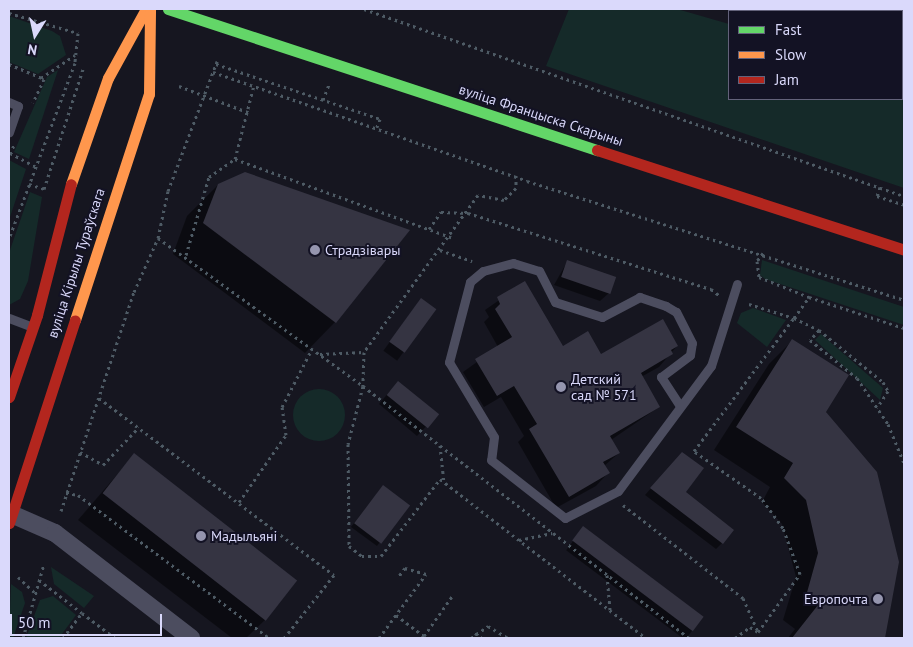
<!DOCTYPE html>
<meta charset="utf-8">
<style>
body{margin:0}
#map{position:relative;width:913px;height:647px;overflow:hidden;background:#161620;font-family:"PT Sans",sans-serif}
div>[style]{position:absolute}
.green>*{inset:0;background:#152a29}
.round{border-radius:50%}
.shadow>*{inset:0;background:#0007;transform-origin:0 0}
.building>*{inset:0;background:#353442;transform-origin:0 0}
.path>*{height:3px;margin-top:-1.5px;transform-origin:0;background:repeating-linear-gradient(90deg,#4e5b65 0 2.5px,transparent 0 6.5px)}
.lane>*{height:9px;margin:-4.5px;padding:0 4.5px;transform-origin:4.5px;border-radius:4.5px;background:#4c4d5f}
.street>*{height:18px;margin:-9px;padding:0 9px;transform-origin:9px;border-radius:9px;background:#4c4d5f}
.fast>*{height:11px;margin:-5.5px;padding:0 5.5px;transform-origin:5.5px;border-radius:5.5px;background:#63d668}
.slow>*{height:11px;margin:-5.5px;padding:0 5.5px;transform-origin:5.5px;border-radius:5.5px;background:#ff974d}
.jam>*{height:11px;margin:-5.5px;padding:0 5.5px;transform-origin:5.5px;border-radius:5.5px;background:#b3261e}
.dots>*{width:14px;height:14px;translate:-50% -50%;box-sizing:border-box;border:2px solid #131224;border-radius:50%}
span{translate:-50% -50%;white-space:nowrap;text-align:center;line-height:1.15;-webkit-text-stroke:4px #131224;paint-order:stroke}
.street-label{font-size:14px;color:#dad9fb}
.poi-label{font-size:14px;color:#dad9fb}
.left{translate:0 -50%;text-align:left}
.right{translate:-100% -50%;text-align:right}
.frame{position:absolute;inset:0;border:10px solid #dad9fb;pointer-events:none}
.legend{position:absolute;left:728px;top:10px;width:175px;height:90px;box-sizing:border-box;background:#131224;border:1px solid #63627a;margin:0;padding:6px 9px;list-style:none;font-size:15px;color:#dad9fb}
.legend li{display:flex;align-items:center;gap:10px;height:25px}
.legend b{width:25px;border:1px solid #63627a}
.north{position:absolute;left:10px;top:10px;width:50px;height:50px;-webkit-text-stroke:4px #131224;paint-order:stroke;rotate:190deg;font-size:14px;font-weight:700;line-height:20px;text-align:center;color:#dad9fb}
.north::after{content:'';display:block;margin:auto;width:18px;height:22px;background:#dad9fb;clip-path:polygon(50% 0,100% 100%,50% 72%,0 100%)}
.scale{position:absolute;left:10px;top:614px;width:152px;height:22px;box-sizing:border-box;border:2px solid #dad9fb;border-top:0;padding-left:6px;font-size:15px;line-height:18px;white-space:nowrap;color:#dad9fb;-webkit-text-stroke:4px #131224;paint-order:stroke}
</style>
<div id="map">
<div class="green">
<i style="clip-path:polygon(569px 9px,677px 9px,729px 24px,729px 99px,902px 99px,904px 83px,904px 188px,546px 66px)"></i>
<i style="clip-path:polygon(9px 16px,52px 31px,60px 36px,66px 55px,38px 74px,9px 62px)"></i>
<i style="clip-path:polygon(58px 70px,29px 159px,14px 152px,47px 77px)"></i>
<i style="clip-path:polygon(9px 160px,26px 169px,9px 220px)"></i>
<i style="clip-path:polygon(30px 192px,42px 197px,28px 281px,20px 299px,9px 305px,9px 253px)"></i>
<i style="clip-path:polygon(762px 260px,904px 307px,904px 325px,765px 279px,760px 275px)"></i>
<i style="clip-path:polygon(753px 308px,786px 320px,767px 347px,737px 323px,741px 313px)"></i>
<i style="clip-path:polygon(821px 334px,883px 388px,880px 400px,815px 340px)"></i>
<i class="round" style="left:293px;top:389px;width:52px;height:52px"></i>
<i style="clip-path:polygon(51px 567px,94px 596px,84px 608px,54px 584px)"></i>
<i style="clip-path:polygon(11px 584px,22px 592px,25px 603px,13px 638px,9px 638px)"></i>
<i style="clip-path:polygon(53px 596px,76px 615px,59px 638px,26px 638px,40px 600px)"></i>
</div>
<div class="shadow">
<i style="clip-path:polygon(800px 9px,855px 9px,800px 11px)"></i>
<i style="clip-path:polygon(218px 185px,335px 322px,305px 353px,173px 254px,187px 216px)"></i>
<i style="clip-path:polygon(567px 262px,609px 293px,600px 301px,554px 285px)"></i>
<i style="clip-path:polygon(525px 282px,562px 348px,601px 356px,677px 346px,659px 367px,641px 377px,659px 407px,611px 440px,619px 453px,604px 466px,608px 473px,596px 486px,556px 508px,518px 442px,524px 436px,501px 397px,484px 407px,463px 372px,498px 347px,484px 322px,489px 317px,485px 310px)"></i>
<i style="left:421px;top:299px;width:17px;height:64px;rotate:36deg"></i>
<i style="clip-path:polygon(792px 341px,898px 562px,883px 638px,788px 638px,795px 629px,783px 620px,796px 577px,782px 524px,762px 502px,770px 487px,714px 450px,769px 364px)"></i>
<i style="clip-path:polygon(390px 391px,437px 415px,417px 436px,379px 404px)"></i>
<i style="clip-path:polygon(134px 455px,267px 618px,246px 638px,232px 638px,78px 520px)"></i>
<i style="clip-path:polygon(676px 460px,684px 492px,722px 543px,716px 549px,645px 495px)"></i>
<i style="clip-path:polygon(383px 486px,380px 542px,377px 546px,351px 527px)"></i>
<i style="left:583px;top:528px;width:149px;height:28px;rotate:37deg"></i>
</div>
<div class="building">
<i style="clip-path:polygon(245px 172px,410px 230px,336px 323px,203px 223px,218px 184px)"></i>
<i style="left:567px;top:260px;width:52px;height:18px;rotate:19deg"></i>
<i style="clip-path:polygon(525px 281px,563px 346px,588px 331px,601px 354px,663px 319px,678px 346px,671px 350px,673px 354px,641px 373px,660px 407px,610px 436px,620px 453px,603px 462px,610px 473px,569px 497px,529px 429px,537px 424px,514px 386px,497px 396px,475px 359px,512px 337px,495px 309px,500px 304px,497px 297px)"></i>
<i style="left:421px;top:298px;width:19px;height:54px;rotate:36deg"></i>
<i style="clip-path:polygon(792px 339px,849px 375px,826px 412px,877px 472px,899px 562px,885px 638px,792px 638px,818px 605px,806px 596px,818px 553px,806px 500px,784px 478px,793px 463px,736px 427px)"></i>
<i style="left:398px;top:381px;width:53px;height:18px;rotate:39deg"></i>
<i style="clip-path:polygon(682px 452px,704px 468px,686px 492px,734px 530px,723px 544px,650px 488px)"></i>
<i style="left:134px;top:453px;width:207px;height:51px;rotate:38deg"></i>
<i style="left:383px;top:485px;width:34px;height:48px;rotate:37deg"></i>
<i style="left:583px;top:526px;width:151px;height:18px;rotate:37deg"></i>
</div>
<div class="path">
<i style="left:364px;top:9px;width:571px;rotate:19.1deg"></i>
<i style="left:834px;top:9px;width:8px;rotate:14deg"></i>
<i style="left:9px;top:13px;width:72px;rotate:16.2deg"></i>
<i style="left:78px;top:33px;width:30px;rotate:96deg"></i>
<i style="left:75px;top:63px;width:188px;rotate:110.6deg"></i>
<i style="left:9px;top:64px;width:38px;rotate:23deg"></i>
<i style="left:44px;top:79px;width:26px;rotate:115deg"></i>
<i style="left:216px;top:64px;width:173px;rotate:18.5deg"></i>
<i style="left:380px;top:119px;width:9px;rotate:111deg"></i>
<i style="left:213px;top:72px;width:332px;rotate:19.1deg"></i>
<i style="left:527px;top:181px;width:395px;rotate:17.5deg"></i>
<i style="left:41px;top:78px;width:41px;rotate:-34.1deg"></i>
<i style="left:179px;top:86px;width:76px;rotate:20.8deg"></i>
<i style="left:323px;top:100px;width:17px;rotate:-69deg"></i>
<i style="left:10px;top:153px;width:30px;rotate:28deg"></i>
<i style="left:10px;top:154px;width:10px;rotate:-66deg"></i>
<i style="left:235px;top:159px;width:230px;rotate:19.9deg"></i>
<i style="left:516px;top:175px;width:13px;rotate:90deg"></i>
<i style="left:516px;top:188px;width:17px;rotate:135deg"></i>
<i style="left:504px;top:200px;width:26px;rotate:-169deg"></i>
<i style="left:478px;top:195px;width:194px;rotate:126deg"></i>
<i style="left:364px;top:352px;width:34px;rotate:92deg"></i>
<i style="left:363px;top:386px;width:60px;rotate:104.5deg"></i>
<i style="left:348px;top:444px;width:102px;rotate:89.4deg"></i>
<i style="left:349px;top:546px;width:16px;rotate:38deg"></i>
<i style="left:362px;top:556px;width:19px"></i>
<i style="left:381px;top:556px;width:97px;rotate:-52.5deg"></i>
<i style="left:440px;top:479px;width:260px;rotate:37.7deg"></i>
<i style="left:29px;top:184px;width:16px;rotate:18deg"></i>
<i style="left:44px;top:189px;width:126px;rotate:-72deg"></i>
<i style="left:880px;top:187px;width:9px;rotate:108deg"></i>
<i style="left:877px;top:196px;width:28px;rotate:18deg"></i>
<i style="left:429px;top:229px;width:21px;rotate:-55deg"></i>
<i style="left:441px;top:212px;width:27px;rotate:2deg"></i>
<i style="left:468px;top:213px;width:255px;rotate:17.4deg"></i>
<i style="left:711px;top:289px;width:11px;rotate:38deg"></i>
<i style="left:158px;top:238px;width:253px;rotate:35.8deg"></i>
<i style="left:363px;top:386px;width:412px;rotate:37.7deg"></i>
<i style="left:440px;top:250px;width:34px;rotate:19deg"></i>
<i style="left:763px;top:253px;width:10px;rotate:127deg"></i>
<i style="left:757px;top:261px;width:16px;rotate:83deg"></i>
<i style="left:759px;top:277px;width:54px;rotate:21.8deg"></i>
<i style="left:186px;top:255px;width:81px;rotate:-73.6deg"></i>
<i style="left:209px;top:177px;width:32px;rotate:-35deg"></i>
<i style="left:235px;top:159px;width:76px;rotate:-75.6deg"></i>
<i style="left:749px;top:304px;width:47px;rotate:17.3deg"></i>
<i style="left:794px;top:318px;width:26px;rotate:-54deg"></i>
<i style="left:809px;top:297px;width:100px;rotate:18.1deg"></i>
<i style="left:819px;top:330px;width:82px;rotate:39.1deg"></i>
<i style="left:883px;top:382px;width:10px;rotate:61deg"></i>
<i style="left:888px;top:391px;width:20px;rotate:123deg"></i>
<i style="left:320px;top:354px;width:44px;rotate:-2.6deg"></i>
<i style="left:99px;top:398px;width:294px;rotate:37deg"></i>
<i style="left:334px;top:575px;width:80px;rotate:128.4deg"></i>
<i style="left:440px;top:445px;width:36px;rotate:84deg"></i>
<i style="left:80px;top:452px;width:26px;rotate:29deg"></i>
<i style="left:103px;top:465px;width:52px;rotate:-46.5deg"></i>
<i style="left:66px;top:493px;width:12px;rotate:9deg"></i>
<i style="left:78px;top:495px;width:239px;rotate:36.8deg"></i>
<i style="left:239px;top:502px;width:82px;rotate:-55deg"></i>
<i style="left:286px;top:435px;width:28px;rotate:-98deg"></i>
<i style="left:282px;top:407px;width:65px;rotate:-62.7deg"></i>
<i style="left:623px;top:505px;width:152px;rotate:37.8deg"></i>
<i style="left:743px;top:598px;width:37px;rotate:66deg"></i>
<i style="left:61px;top:511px;width:231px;rotate:-71.6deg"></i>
<i style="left:134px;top:292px;width:59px;rotate:-66deg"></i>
<i style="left:158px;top:238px;width:48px;rotate:-78deg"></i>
<i style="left:168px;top:191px;width:139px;rotate:-69.3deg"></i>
<i style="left:519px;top:540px;width:34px;rotate:-12deg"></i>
<i style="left:607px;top:575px;width:35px;rotate:85deg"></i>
<i style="left:18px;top:577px;width:26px;rotate:43deg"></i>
<i style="left:39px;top:580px;width:54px;rotate:37.5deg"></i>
<i style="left:396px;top:615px;width:39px;rotate:37deg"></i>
<i style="left:475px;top:633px;width:9px;rotate:36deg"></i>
<i style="left:424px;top:636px;width:50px;rotate:-54.7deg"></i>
<i style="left:23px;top:638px;width:77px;rotate:-74.2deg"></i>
<i style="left:63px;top:638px;width:31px;rotate:-53deg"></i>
<i style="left:82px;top:613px;width:41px;rotate:37.1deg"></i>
<i style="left:379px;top:638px;width:79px;rotate:-53.7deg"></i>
<i style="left:426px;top:574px;width:22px;rotate:-164deg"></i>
<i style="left:405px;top:568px;width:10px;rotate:127deg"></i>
<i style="left:471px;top:638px;width:21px;rotate:-35deg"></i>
<i style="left:488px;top:626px;width:23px;rotate:31deg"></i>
<i style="left:735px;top:638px;width:19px;rotate:-36deg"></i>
<i style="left:750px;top:627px;width:9px;rotate:32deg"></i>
<i style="left:758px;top:632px;width:72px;rotate:-54.1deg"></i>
<i style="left:800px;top:574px;width:49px;rotate:-110.3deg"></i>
<i style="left:783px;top:528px;width:37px;rotate:-126deg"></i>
<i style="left:761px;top:498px;width:82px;rotate:-145deg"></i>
<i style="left:694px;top:451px;width:166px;rotate:-53.1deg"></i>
<i style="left:794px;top:318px;width:28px;rotate:26deg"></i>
<i style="left:819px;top:330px;width:13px;rotate:132deg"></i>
<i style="left:810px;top:340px;width:60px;rotate:39deg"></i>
<i style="left:857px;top:378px;width:55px;rotate:56deg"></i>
<i style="left:888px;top:424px;width:42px;rotate:67.7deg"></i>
</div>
<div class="lane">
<i style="left:790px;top:9px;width:7px;rotate:16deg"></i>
<i style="left:902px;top:45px;width:2px;rotate:27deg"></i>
<i style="left:9px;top:102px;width:10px;rotate:24deg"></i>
<i style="left:18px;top:106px;width:28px;rotate:109deg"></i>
<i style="left:9px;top:318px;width:26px;rotate:21deg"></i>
<i style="left:680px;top:406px;width:35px;rotate:-123deg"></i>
<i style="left:661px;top:377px;width:36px;rotate:-37deg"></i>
<i style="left:690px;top:355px;width:12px;rotate:-81deg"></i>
<i style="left:692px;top:343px;width:35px;rotate:-117deg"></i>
<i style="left:676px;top:312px;width:12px;rotate:-149deg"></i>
<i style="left:666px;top:306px;width:28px;rotate:-161deg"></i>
<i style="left:640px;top:297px;width:43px;rotate:152.2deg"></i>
<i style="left:602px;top:317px;width:49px;rotate:-162.3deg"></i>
<i style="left:555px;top:302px;width:35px;rotate:-117deg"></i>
<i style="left:539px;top:271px;width:27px;rotate:-163deg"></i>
<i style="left:513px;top:263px;width:31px;rotate:165deg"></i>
<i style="left:483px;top:271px;width:17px;rotate:140deg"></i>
<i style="left:470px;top:282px;width:83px;rotate:104.7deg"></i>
<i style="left:449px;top:362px;width:87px;rotate:59deg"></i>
<i style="left:494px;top:437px;width:23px;rotate:97deg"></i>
<i style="left:491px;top:460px;width:94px;rotate:38.1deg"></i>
<i style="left:565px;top:518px;width:59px;rotate:-27deg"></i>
<i style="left:618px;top:491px;width:156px;rotate:-53.4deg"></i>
<i style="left:711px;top:366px;width:86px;rotate:-72.4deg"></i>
</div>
<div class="street">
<i style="left:9px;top:513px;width:50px;rotate:23.5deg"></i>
<i style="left:55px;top:533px;width:172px;rotate:37.7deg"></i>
</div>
<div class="fast">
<i style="left:168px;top:9px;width:452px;rotate:18.2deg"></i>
</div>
<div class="slow">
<i style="left:71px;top:184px;width:112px;rotate:-70.8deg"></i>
<i style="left:108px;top:78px;width:79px;rotate:-61.2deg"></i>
<i style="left:75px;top:320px;width:238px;rotate:-71.9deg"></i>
<i style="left:149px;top:94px;width:85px;rotate:-89.3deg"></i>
</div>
<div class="jam">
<i style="left:597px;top:150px;width:323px;rotate:18deg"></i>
<i style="left:9px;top:397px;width:87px;rotate:-71.1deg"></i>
<i style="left:37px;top:315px;width:135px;rotate:-75.5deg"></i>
<i style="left:9px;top:523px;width:213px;rotate:-72deg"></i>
</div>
<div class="dots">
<i style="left:315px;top:250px;background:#9595ae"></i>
<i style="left:561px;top:387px;background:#9595ae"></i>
<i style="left:201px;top:536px;background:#9595ae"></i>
<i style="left:878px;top:599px;background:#9595ae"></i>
</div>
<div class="street-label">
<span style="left:541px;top:115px;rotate:18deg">вуліца Францыска Скарыны</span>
<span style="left:76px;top:263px;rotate:-72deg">вуліца Кірылы Тураўскага</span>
</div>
<div class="poi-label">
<span class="left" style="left:325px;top:250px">Страдзівары</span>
<span class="left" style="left:571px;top:387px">Детский<br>сад № 571</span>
<span class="left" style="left:211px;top:536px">Мадыльяні</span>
<span class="right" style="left:868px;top:599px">Европочта</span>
</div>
<div class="frame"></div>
<ul class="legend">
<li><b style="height:6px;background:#63d668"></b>Fast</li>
<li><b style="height:6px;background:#ff974d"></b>Slow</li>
<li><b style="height:6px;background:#b3261e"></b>Jam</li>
</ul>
<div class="north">N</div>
<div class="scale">50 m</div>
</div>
